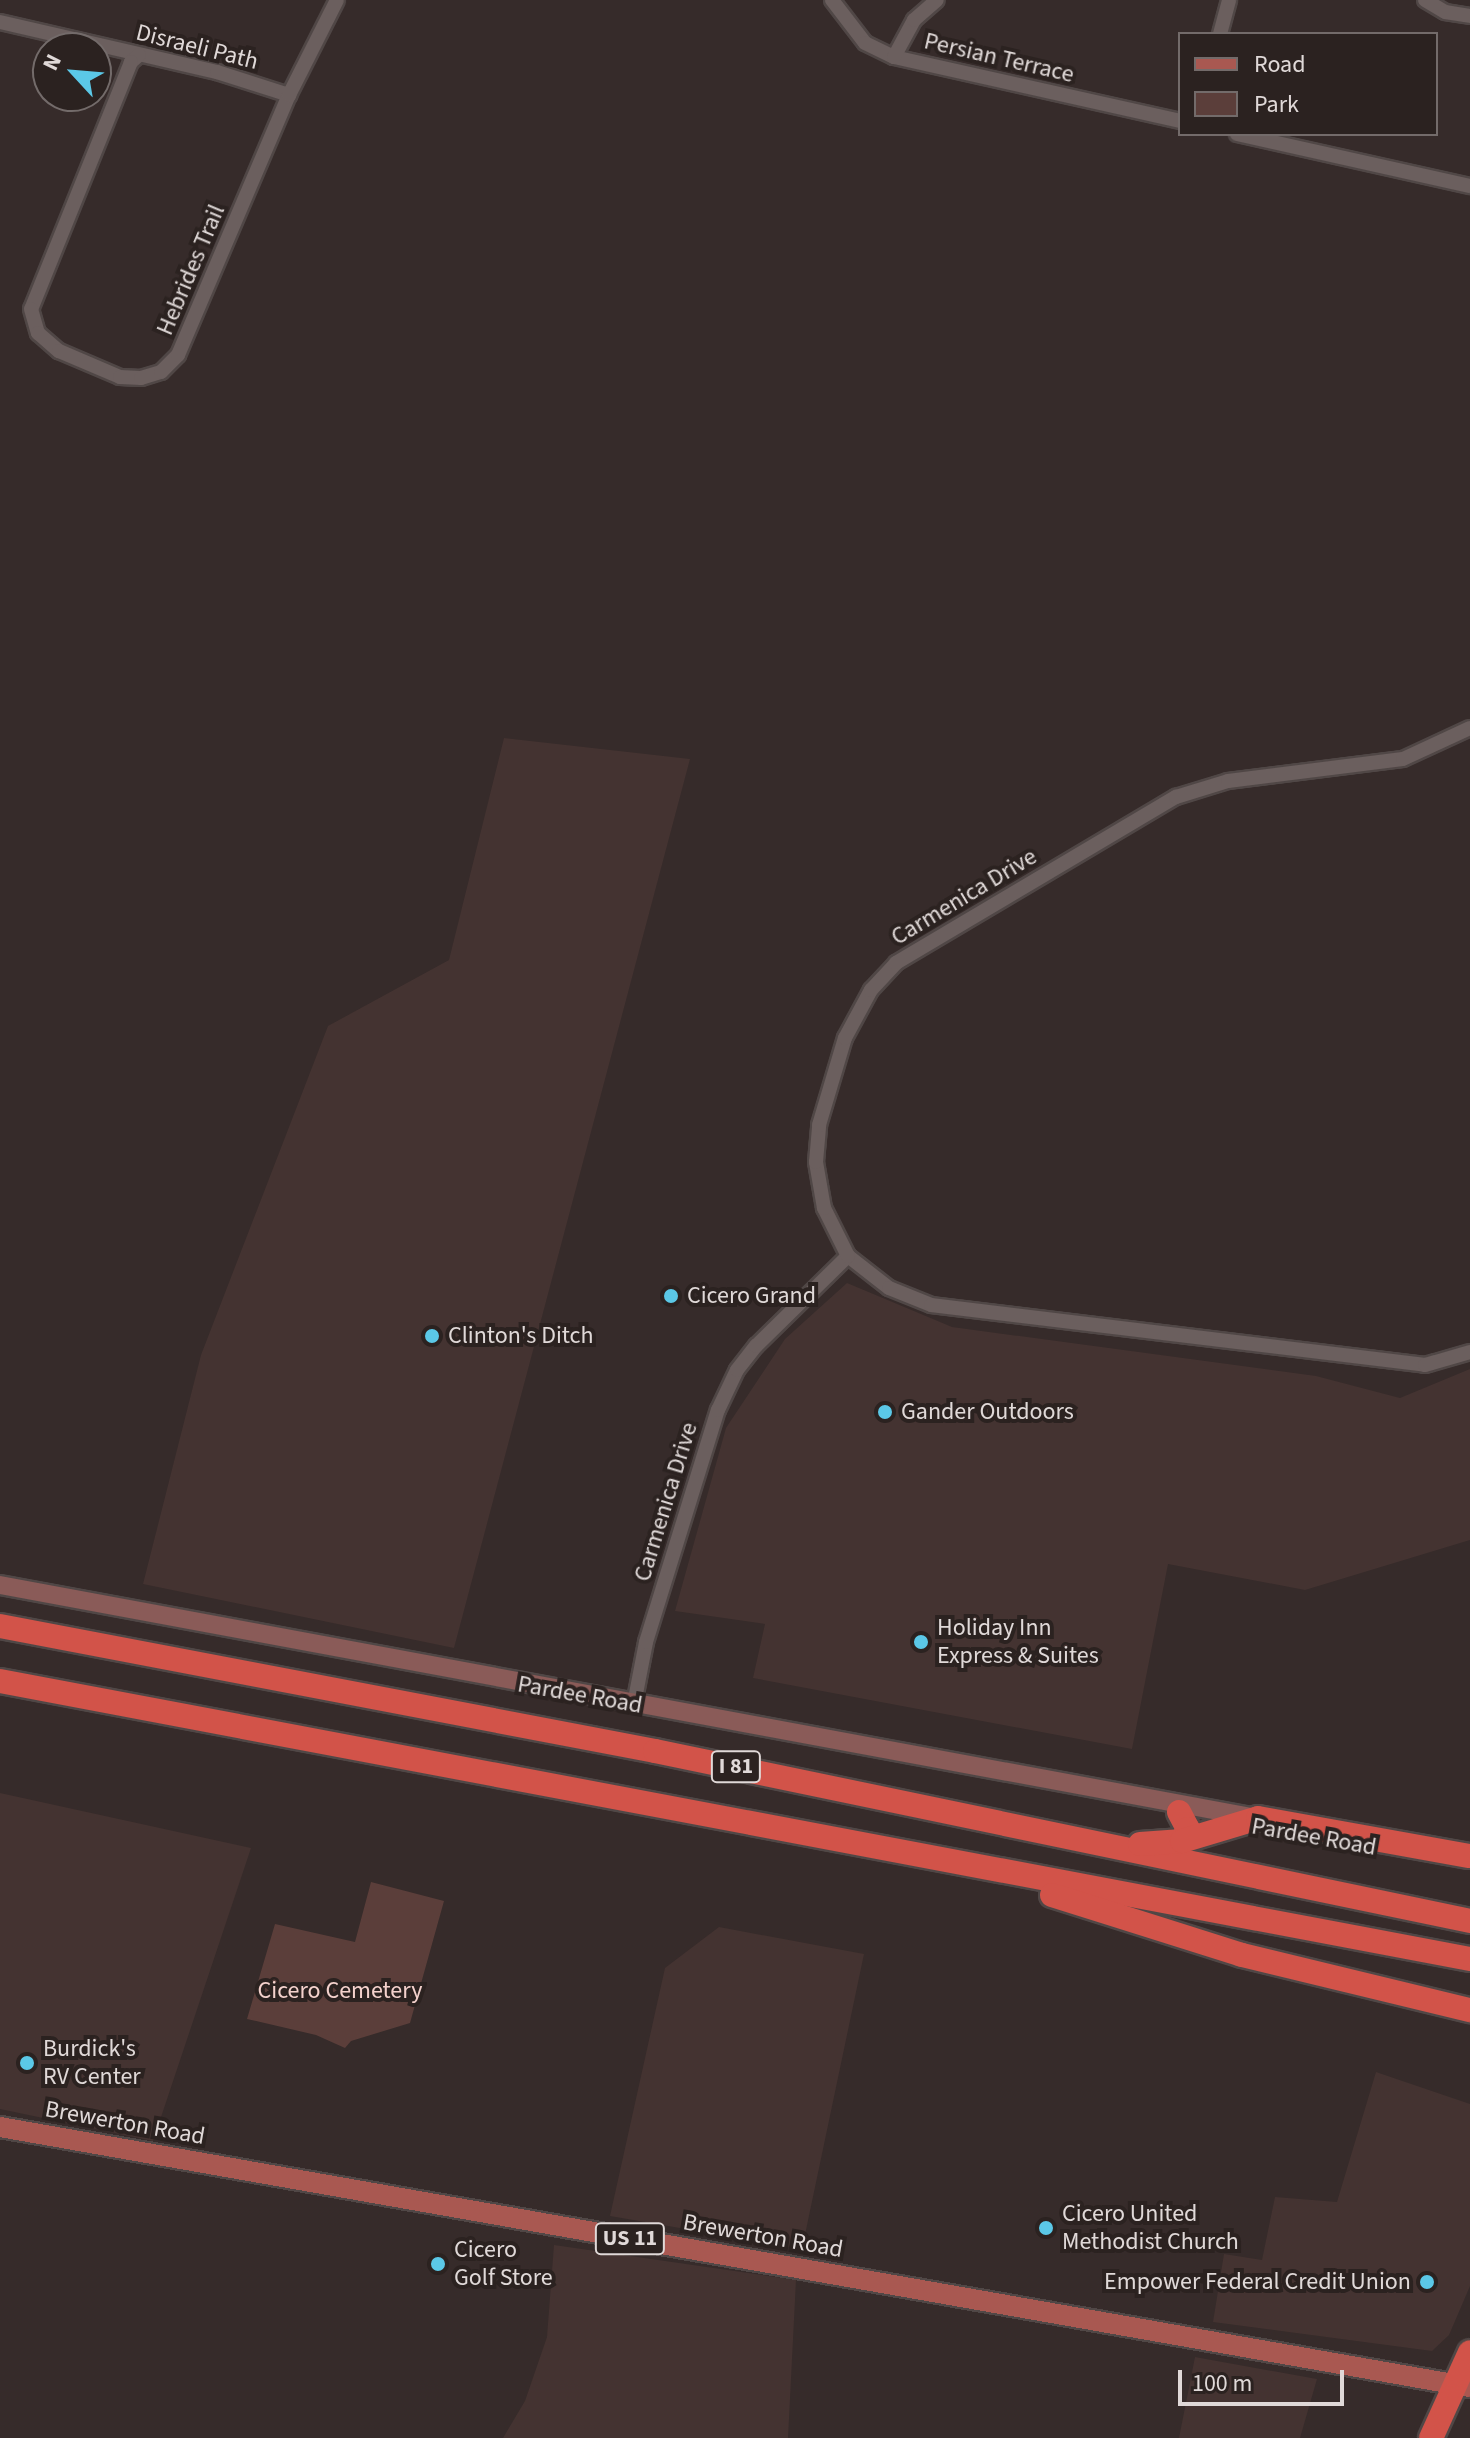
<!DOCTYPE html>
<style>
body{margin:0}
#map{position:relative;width:1470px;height:2438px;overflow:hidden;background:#362b2a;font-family:"Source Sans 3",sans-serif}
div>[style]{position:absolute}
.built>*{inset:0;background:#443331}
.green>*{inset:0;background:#5b3e3a}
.roads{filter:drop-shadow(2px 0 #504746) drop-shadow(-2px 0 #504746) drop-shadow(0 2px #504746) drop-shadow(0 -2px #504746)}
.street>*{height:14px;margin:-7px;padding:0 7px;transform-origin:7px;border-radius:7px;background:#6b5f5e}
.secondary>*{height:18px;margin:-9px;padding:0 9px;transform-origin:9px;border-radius:9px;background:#8a5b58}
.primary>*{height:20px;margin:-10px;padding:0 10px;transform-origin:10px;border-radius:10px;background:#a95851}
.highway>*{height:24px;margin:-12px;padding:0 12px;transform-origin:12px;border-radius:12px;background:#d25349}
.dots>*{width:22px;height:22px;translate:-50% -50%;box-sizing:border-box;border:4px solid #2b2220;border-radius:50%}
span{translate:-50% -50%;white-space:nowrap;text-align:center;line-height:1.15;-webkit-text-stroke:8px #2b2220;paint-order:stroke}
.shield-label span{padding:2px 6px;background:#2b2220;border:2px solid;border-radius:6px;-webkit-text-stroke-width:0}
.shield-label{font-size:22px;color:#e0d9d8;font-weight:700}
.street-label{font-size:24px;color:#e0d9d8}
.poi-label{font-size:24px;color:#e0d9d8}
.left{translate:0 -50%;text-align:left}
.right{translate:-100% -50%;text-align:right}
.park-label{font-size:24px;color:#f4d2cd}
.legend{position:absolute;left:1178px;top:32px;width:260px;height:104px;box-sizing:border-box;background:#2b2220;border:2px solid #736b6a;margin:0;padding:10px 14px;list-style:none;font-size:24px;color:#e0d9d8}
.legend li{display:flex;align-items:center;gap:16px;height:40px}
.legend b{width:40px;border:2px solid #736b6a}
.north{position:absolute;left:32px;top:32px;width:80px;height:80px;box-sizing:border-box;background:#2b2220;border:2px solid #736b6a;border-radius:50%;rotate:296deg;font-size:22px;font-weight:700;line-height:32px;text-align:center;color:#e0d9d8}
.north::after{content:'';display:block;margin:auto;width:28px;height:36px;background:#5bc8e7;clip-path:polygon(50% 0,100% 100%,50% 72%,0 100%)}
.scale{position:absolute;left:1178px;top:2370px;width:166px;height:36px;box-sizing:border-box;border:4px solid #e0d9d8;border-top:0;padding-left:10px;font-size:24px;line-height:28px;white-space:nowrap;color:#e0d9d8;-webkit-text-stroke:6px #2b2220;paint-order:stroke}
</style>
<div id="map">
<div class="built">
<i style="clip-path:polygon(504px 738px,690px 759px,454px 1648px,143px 1584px,201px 1355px,328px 1026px,449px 960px)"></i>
<i style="clip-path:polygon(847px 1283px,952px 1327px,1316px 1376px,1400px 1398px,1470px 1369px,1470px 1540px,1305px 1590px,1168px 1564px,1132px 1749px,753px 1678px,765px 1624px,675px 1611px,726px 1428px,785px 1339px)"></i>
<i style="clip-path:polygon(0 1793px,251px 1848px,153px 2141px,0 2109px)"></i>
<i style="clip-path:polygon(719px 1927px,864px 1954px,802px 2249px,610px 2216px,665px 1968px)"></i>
<i style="clip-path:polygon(1376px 2072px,1470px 2104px,1470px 2286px,1449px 2335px,1432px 2351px,1213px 2322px,1224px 2254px,1262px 2260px,1275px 2197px,1337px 2202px)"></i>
<i style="clip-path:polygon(554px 2245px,796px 2280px,788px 2438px,503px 2438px,525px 2401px,547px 2337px)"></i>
<i style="clip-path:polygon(1195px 2357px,1317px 2379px,1300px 2438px,1179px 2438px)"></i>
</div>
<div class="green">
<i style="clip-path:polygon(371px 1882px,444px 1901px,410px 2023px,351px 2041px,345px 2048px,316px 2035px,247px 2019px,275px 1924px,355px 1942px)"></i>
</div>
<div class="roads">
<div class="street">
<i style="left:832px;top:0;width:54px;rotate:52.5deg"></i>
<i style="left:865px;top:43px;width:32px;rotate:26deg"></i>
<i style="left:894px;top:57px;width:293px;rotate:12.6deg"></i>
<i style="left:1425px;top:0;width:23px;rotate:31deg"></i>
<i style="left:1445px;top:12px;width:25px;rotate:9deg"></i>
<i style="left:0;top:22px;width:223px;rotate:13deg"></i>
<i style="left:217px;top:72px;width:76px;rotate:17.7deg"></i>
<i style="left:1220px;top:34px;width:35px;rotate:-75deg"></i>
<i style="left:139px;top:55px;width:11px;rotate:139deg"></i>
<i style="left:131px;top:62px;width:266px;rotate:112deg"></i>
<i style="left:31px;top:309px;width:25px;rotate:74deg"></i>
<i style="left:38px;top:333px;width:28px;rotate:41deg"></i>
<i style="left:59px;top:351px;width:66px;rotate:23.1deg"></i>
<i style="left:120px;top:377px;width:21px;rotate:3deg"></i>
<i style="left:141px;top:378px;width:21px;rotate:-17deg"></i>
<i style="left:161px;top:372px;width:24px;rotate:-45deg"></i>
<i style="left:178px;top:355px;width:283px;rotate:-66.9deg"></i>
<i style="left:289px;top:95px;width:106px;rotate:-63.2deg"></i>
<i style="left:894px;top:57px;width:42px;rotate:-61.6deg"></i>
<i style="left:914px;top:20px;width:30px;rotate:-41deg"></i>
<i style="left:1237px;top:134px;width:239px;rotate:12.6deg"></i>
<i style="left:848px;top:1256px;width:52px;rotate:38deg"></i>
<i style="left:889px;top:1288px;width:45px;rotate:22deg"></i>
<i style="left:931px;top:1305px;width:498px;rotate:6.9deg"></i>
<i style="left:1425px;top:1365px;width:47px;rotate:-16.1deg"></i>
<i style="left:634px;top:1704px;width:63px;rotate:-79deg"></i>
<i style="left:646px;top:1642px;width:243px;rotate:-72.8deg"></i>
<i style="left:718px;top:1410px;width:44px;rotate:-64.6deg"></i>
<i style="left:737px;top:1370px;width:31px;rotate:-52deg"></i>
<i style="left:756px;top:1346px;width:129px;rotate:-44.4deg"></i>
<i style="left:848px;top:1256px;width:54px;rotate:-116.6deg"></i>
<i style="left:824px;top:1208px;width:47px;rotate:-99.9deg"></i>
<i style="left:816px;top:1162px;width:37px;rotate:-85deg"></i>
<i style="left:819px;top:1125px;width:91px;rotate:-73.4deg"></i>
<i style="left:845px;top:1038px;width:55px;rotate:-61.6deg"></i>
<i style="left:871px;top:990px;width:37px;rotate:-47deg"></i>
<i style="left:896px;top:963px;width:326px;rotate:-30.7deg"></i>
<i style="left:1176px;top:797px;width:54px;rotate:-17.1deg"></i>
<i style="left:1228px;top:781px;width:176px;rotate:-7.2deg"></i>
<i style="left:1403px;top:759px;width:74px;rotate:-24.8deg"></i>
</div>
<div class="secondary">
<i style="left:0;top:1585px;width:1277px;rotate:10.51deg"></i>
</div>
<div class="primary">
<i style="left:0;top:2127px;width:1493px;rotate:10.03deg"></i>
</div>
<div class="highway">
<i style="left:0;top:1626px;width:667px;rotate:10.8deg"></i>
<i style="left:655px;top:1751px;width:833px;rotate:11.78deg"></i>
<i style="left:0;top:1681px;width:1496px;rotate:10.71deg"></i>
<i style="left:1179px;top:1812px;width:19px;rotate:62deg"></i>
<i style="left:1188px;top:1829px;width:13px;rotate:117deg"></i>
<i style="left:1140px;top:1844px;width:42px;rotate:-4.1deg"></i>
<i style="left:1182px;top:1841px;width:79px;rotate:-16.8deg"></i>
<i style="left:1258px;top:1818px;width:215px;rotate:10.2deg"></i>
<i style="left:1052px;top:1895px;width:199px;rotate:17.5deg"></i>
<i style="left:1242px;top:1955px;width:235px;rotate:13.6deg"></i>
<i style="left:1431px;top:2438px;width:94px;rotate:-65.6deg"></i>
</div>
</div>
<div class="dots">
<i style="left:671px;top:1296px;background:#5bc8e7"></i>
<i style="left:432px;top:1336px;background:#5bc8e7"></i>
<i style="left:885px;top:1412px;background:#5bc8e7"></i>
<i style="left:921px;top:1642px;background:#5bc8e7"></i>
<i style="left:27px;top:2063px;background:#5bc8e7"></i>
<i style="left:1046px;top:2228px;background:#5bc8e7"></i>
<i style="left:438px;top:2264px;background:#5bc8e7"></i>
<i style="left:1427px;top:2282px;background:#5bc8e7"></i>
</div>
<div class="shield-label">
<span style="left:736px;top:1767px">I 81</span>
<span style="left:630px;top:2239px">US 11</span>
</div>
<div class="street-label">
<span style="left:197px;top:47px;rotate:14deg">Disraeli Path</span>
<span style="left:999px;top:58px;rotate:13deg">Persian Terrace</span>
<span style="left:191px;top:270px;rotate:-67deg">Hebrides Trail</span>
<span style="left:964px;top:897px;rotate:-31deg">Carmenica Drive</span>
<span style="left:666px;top:1502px;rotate:-73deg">Carmenica Drive</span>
<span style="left:580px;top:1695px;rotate:10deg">Pardee Road</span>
<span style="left:1314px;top:1837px;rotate:10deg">Pardee Road</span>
<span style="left:125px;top:2123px;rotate:10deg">Brewerton Road</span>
<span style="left:763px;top:2236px;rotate:10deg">Brewerton Road</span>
</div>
<div class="poi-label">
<span class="left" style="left:687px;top:1296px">Cicero Grand</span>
<span class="left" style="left:448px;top:1336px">Clinton's Ditch</span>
<span class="left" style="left:901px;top:1412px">Gander Outdoors</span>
<span class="left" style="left:937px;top:1642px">Holiday Inn<br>Express &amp; Suites</span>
<span class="left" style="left:43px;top:2063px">Burdick's<br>RV Center</span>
<span class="left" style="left:1062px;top:2228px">Cicero United<br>Methodist Church</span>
<span class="left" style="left:454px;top:2264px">Cicero<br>Golf Store</span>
<span class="right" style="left:1411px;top:2282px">Empower Federal Credit Union</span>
</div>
<div class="park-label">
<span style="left:340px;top:1991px">Cicero Cemetery</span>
</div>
<ul class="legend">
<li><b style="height:10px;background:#a95851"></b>Road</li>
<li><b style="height:22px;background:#5b3e3a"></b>Park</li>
</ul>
<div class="north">N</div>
<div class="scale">100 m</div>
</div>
